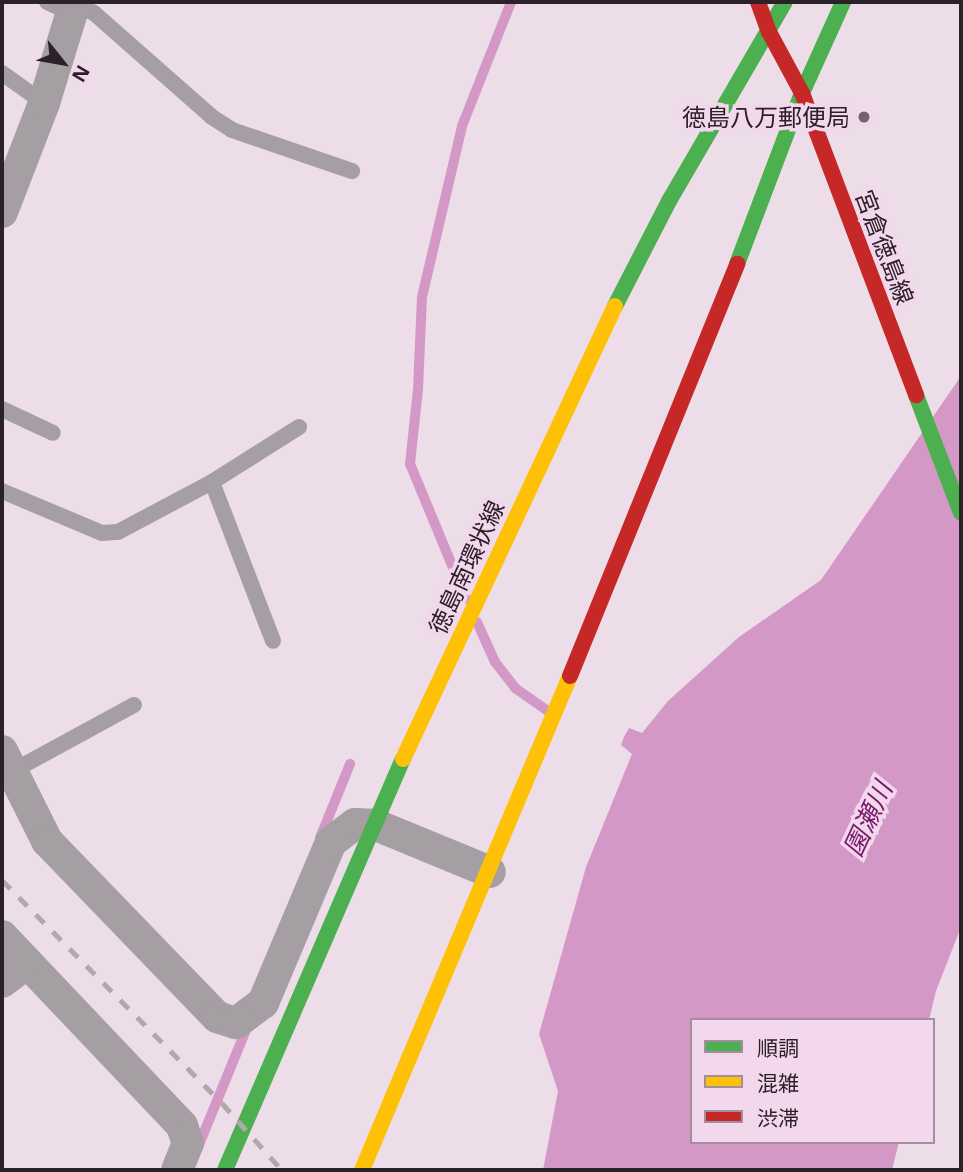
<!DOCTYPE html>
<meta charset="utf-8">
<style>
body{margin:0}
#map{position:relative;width:963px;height:1172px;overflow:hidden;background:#eddde8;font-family:"Noto Sans","Noto Sans JP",sans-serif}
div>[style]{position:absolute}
.water>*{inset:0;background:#d498c7}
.stream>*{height:10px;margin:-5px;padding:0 5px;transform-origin:5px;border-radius:5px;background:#d498c7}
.lane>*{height:16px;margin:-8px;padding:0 8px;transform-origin:8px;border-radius:8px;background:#a59fa3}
.street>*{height:32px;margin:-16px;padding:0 16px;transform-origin:16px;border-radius:16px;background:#a59fa3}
.fast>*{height:16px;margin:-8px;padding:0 8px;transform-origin:8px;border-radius:8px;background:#4caf50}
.slow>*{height:16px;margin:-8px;padding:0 8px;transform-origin:8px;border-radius:8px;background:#ffc107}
.jam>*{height:16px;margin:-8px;padding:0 8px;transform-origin:8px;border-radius:8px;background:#c62828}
.rail>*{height:5px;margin-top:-2.5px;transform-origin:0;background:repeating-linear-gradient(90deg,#b1a7ae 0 12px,transparent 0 24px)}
.dots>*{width:19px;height:19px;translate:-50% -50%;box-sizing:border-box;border:4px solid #f3d7ec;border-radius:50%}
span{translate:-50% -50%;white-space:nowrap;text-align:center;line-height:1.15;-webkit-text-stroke:7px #f3d7ec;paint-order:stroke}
.poi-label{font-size:24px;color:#2b2129}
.right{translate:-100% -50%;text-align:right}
.street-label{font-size:24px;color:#2b2129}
.water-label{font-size:26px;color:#77196a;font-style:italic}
.frame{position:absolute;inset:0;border:4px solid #2b2129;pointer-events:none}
.legend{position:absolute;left:690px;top:1018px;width:245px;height:126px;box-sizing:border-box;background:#f3d7ec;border:2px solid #a38e9e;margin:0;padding:9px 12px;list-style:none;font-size:21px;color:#2b2129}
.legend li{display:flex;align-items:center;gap:14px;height:35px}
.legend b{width:35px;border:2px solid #a38e9e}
.north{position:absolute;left:28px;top:28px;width:70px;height:70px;-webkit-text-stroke:5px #f3d7ec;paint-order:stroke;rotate:121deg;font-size:19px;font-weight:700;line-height:28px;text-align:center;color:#2b2129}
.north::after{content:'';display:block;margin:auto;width:24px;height:32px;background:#2b2129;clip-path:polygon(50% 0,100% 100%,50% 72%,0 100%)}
</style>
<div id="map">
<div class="water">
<i style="clip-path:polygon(961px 376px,961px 927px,936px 991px,929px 1020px,692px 1020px,692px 1142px,899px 1142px,892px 1170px,543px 1170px,558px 1091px,539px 1034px,586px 867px,632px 754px,621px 745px,624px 737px,629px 728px,642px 733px,668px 701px,739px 637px,821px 580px)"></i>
</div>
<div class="stream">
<i style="left:466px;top:599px;width:146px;rotate:-112.5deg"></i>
<i style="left:410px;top:464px;width:75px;rotate:-83.9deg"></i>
<i style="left:418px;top:389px;width:92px;rotate:-87.5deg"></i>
<i style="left:422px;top:297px;width:176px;rotate:-76.8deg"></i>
<i style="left:462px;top:126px;width:133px;rotate:-68.4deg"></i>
<i style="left:477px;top:622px;width:44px;rotate:65.8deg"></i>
<i style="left:495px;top:662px;width:33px;rotate:52deg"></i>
<i style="left:515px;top:688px;width:39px;rotate:35deg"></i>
<i style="left:320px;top:838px;width:80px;rotate:-67.9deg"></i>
<i style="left:198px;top:1147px;width:132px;rotate:-67.7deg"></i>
</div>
<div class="lane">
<i style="left:47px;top:2px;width:26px;rotate:25deg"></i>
<i style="left:74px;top:3px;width:22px;rotate:27deg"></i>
<i style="left:94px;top:13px;width:157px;rotate:41.4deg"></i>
<i style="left:212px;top:117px;width:24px;rotate:33deg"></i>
<i style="left:232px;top:130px;width:127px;rotate:18.9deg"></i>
<i style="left:2px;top:73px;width:52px;rotate:35.5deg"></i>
<i style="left:2px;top:409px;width:56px;rotate:25.2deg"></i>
<i style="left:212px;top:482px;width:103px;rotate:-32.3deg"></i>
<i style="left:2px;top:491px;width:108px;rotate:22.8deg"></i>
<i style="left:102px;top:533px;width:16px;rotate:-4deg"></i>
<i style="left:118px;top:532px;width:106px;rotate:-28deg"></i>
<i style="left:212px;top:482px;width:170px;rotate:69deg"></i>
<i style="left:11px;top:772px;width:140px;rotate:-28.6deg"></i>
</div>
<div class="street">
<i style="left:2px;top:212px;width:117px;rotate:-68.9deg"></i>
<i style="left:44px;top:103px;width:106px;rotate:-72.9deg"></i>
<i style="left:2px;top:751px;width:101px;rotate:63.4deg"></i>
<i style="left:47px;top:841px;width:245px;rotate:46deg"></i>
<i style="left:217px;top:1017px;width:20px;rotate:18deg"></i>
<i style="left:236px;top:1023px;width:34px;rotate:-37deg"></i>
<i style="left:263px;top:1003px;width:175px;rotate:-67.1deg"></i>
<i style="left:331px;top:842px;width:30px;rotate:-37deg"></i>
<i style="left:355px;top:824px;width:21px;rotate:3deg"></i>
<i style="left:376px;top:825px;width:123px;rotate:22.4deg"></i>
<i style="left:2px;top:936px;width:262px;rotate:46.5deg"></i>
<i style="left:182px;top:1126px;width:18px;rotate:71deg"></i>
<i style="left:188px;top:1143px;width:29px;rotate:112deg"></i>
<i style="left:2px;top:982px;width:30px;rotate:-37deg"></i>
</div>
<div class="fast">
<i style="left:737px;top:264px;width:183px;rotate:-69.2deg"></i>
<i style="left:802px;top:93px;width:100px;rotate:-65.7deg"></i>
<i style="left:615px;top:306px;width:118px;rotate:-62.8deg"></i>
<i style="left:669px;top:201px;width:230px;rotate:-59.8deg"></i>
<i style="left:916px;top:395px;width:126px;rotate:69.1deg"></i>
<i style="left:225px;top:1170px;width:448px;rotate:-66.6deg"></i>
</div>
<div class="slow">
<i style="left:403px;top:759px;width:500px;rotate:-64.92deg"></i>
<i style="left:362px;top:1170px;width:536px;rotate:-67.17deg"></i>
</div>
<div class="jam">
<i style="left:758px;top:2px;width:32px;rotate:70deg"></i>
<i style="left:769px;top:32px;width:69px;rotate:61.6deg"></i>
<i style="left:802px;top:93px;width:323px;rotate:69.3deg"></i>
<i style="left:570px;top:676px;width:445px;rotate:-67.9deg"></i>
</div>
<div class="rail">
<i style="left:2px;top:880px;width:313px;rotate:45.4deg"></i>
<i style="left:222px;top:1103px;width:90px;rotate:48.2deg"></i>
</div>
<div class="dots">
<i style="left:864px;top:117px;background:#6f636c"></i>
</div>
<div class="poi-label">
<span class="right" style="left:850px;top:117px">徳島八万郵便局</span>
</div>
<div class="street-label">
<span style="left:885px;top:247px;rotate:69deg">宮倉徳島線</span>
<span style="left:466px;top:567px;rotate:-65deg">徳島南環状線</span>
</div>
<div class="water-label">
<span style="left:868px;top:819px;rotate:-65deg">園瀬川</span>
</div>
<div class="frame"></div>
<ul class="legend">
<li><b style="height:9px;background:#4caf50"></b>順調</li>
<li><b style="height:9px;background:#ffc107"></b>混雑</li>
<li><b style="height:9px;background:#c62828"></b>渋滞</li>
</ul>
<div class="north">N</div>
</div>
